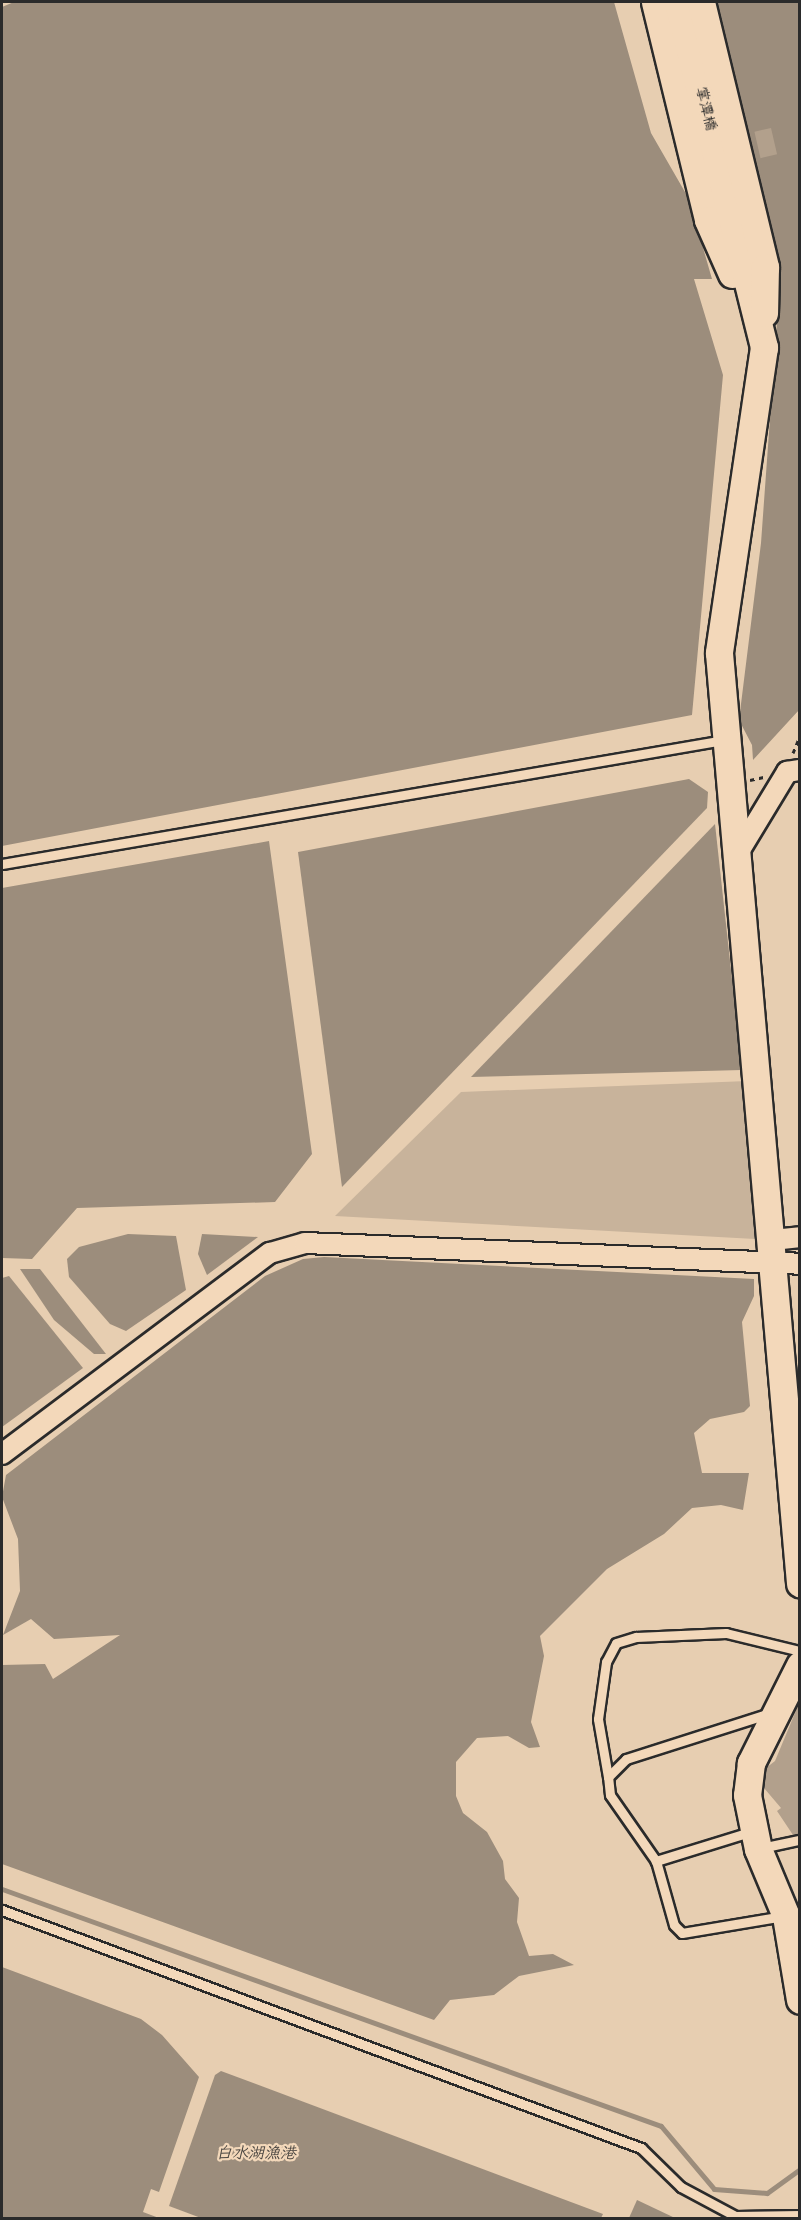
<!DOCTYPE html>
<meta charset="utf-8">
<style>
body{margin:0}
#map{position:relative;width:801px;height:2220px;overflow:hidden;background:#e7ceb1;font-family:Kalam,"LXGW WenKai TC",sans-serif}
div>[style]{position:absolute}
.green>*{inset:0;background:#c8b39b}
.water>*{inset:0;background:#9c8d7c}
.stream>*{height:5px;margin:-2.5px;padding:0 2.5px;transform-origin:2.5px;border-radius:2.5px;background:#9c8d7c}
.building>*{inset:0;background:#b2a08c;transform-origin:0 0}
.path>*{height:3px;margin-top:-1.5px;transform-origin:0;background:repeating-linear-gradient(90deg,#2b2b2b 0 4.5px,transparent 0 9px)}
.roads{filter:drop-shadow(2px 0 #2b2b2b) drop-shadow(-2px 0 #2b2b2b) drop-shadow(0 2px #2b2b2b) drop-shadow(0 -2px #2b2b2b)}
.lane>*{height:9px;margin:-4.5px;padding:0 4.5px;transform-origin:4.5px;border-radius:4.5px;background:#f3d8ba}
.street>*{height:20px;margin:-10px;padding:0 10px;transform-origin:10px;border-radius:10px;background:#f3d8ba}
.secondary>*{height:27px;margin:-13.5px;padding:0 13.5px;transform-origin:13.5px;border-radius:13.5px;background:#f3d8ba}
span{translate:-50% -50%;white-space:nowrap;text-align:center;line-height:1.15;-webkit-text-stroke:4.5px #f3d8ba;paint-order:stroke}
.street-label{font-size:15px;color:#2b2b2b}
.water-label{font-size:16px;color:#4d4843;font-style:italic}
.frame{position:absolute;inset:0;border:3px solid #2b2b2b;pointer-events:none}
</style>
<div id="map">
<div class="green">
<i style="clip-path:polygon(748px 1081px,755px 1239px,335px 1216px,461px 1092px)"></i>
</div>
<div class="water">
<i style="clip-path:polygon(14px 2px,614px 2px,651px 133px,689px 199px,712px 279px,694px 279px,723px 375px,692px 715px,2px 846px,2px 7px)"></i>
<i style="clip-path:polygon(715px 2px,799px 2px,799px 710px,753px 760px,752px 745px,739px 720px,761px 543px,778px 308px)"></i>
<i style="clip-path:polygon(689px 779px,708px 792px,707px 808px,342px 1187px,298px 852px)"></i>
<i style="clip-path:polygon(715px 824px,742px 1070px,471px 1077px)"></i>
<i style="clip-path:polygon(269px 841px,312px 1154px,275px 1202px,77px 1208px,32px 1259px,2px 1258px,2px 888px)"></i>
<i style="clip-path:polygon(128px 1234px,176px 1236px,186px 1290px,126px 1331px,110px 1324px,69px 1277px,67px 1259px,79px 1247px)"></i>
<i style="clip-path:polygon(202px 1234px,258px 1237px,207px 1275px,198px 1254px)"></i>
<i style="clip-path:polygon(324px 1257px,754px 1279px,754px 1296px,742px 1322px,750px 1406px,744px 1412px,710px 1419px,694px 1433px,702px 1473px,749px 1473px,743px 1510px,721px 1505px,692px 1508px,664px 1534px,607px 1569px,540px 1636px,544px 1656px,531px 1722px,540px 1747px,529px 1748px,508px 1736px,477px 1738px,456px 1762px,456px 1796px,463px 1813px,487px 1832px,503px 1861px,505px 1879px,519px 1898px,517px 1922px,529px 1956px,553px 1954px,574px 1965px,519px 1976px,494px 1995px,450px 2000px,434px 2020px,2px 1864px,2px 1665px,45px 1664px,53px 1679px,120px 1635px,54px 1639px,31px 1619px,3px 1635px,20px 1591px,18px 1539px,2px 1497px,6px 1475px,265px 1276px,303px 1259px)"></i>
<i style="clip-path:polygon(20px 1269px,40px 1269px,106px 1354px,94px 1354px,54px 1320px)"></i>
<i style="clip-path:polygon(9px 1276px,83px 1368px,2px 1427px,2px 1278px)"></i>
<i style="clip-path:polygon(2px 1967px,141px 2019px,162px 2035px,199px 2077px,159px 2192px,151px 2189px,143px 2212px,159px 2218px,2px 2218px)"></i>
<i style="clip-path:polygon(221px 2071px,603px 2214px,601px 2218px,201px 2218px,169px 2206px,215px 2075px)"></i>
<i style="clip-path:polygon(637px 2200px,675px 2218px,629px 2218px)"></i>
</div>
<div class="stream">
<i style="left:2px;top:1889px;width:700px;rotate:19.78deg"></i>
<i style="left:661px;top:2126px;width:82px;rotate:49.9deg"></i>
<i style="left:714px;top:2189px;width:53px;rotate:4.3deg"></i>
<i style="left:767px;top:2193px;width:41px;rotate:-36deg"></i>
</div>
<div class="building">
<i style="left:771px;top:128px;width:27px;height:17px;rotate:77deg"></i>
<i style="clip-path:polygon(800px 1701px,800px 1833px,793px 1835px,777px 1811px,781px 1808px,764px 1788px,766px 1768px,775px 1761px)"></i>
</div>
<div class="path">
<i style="left:793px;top:753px;width:18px;rotate:-68deg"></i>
<i style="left:750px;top:780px;width:14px;rotate:-12deg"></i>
</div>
<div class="roads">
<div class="lane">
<i style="left:2px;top:864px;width:733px;rotate:-9.75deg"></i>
<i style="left:608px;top:1777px;width:59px;rotate:-99.8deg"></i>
<i style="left:598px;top:1719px;width:58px;rotate:-82deg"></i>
<i style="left:606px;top:1662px;width:21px;rotate:-62deg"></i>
<i style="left:616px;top:1643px;width:21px;rotate:-17deg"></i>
<i style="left:636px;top:1637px;width:90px;rotate:-2.5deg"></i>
<i style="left:726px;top:1633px;width:76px;rotate:13.7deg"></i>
<i style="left:753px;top:1831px;width:102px;rotate:162.8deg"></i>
<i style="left:656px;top:1861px;width:80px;rotate:-124.9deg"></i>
<i style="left:610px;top:1795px;width:18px;rotate:-96deg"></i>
<i style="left:608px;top:1777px;width:25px;rotate:-45deg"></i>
<i style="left:626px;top:1759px;width:151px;rotate:-17.7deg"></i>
<i style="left:761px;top:1848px;width:40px;rotate:-12deg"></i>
<i style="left:656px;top:1861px;width:66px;rotate:74.3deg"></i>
<i style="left:674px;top:1925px;width:11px;rotate:45deg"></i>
<i style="left:682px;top:1933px;width:103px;rotate:-9.5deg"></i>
<i style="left:2px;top:1910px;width:682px;rotate:20.43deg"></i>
<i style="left:641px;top:2148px;width:56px;rotate:44.3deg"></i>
<i style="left:681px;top:2187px;width:61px;rotate:28.2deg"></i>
<i style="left:735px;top:2216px;width:65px;rotate:-0.9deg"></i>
</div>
<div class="street">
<i style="left:738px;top:853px;width:95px;rotate:-58.8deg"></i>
<i style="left:787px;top:772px;width:13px;rotate:-9deg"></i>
<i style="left:773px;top:1240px;width:27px;rotate:-6deg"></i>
<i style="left:2px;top:1454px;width:335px;rotate:-36.9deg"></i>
<i style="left:270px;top:1253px;width:36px;rotate:-16deg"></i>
<i style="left:305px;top:1243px;width:495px;rotate:2.4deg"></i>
</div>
<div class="secondary">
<i style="left:655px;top:2px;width:224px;rotate:76.3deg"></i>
<i style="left:708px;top:220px;width:59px;rotate:66deg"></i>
<i style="left:678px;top:2px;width:356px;rotate:76deg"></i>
<i style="left:764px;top:347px;width:309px;rotate:98.4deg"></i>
<i style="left:719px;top:653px;width:934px;rotate:85.02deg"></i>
<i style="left:701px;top:2px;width:273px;rotate:76.4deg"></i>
<i style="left:765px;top:267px;width:46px;rotate:91.2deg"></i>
<i style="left:800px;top:1665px;width:110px;rotate:116.6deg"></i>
<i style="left:751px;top:1763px;width:32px;rotate:97deg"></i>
<i style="left:747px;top:1795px;width:55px;rotate:78.5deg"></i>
<i style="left:758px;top:1849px;width:73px;rotate:67.3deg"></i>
<i style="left:786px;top:1916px;width:85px;rotate:80.5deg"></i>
</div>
</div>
<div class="street-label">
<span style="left:705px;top:109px;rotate:76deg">掌潭橋</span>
</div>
<div class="water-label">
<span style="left:256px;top:2154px">白水湖漁港</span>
</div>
<div class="frame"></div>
</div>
